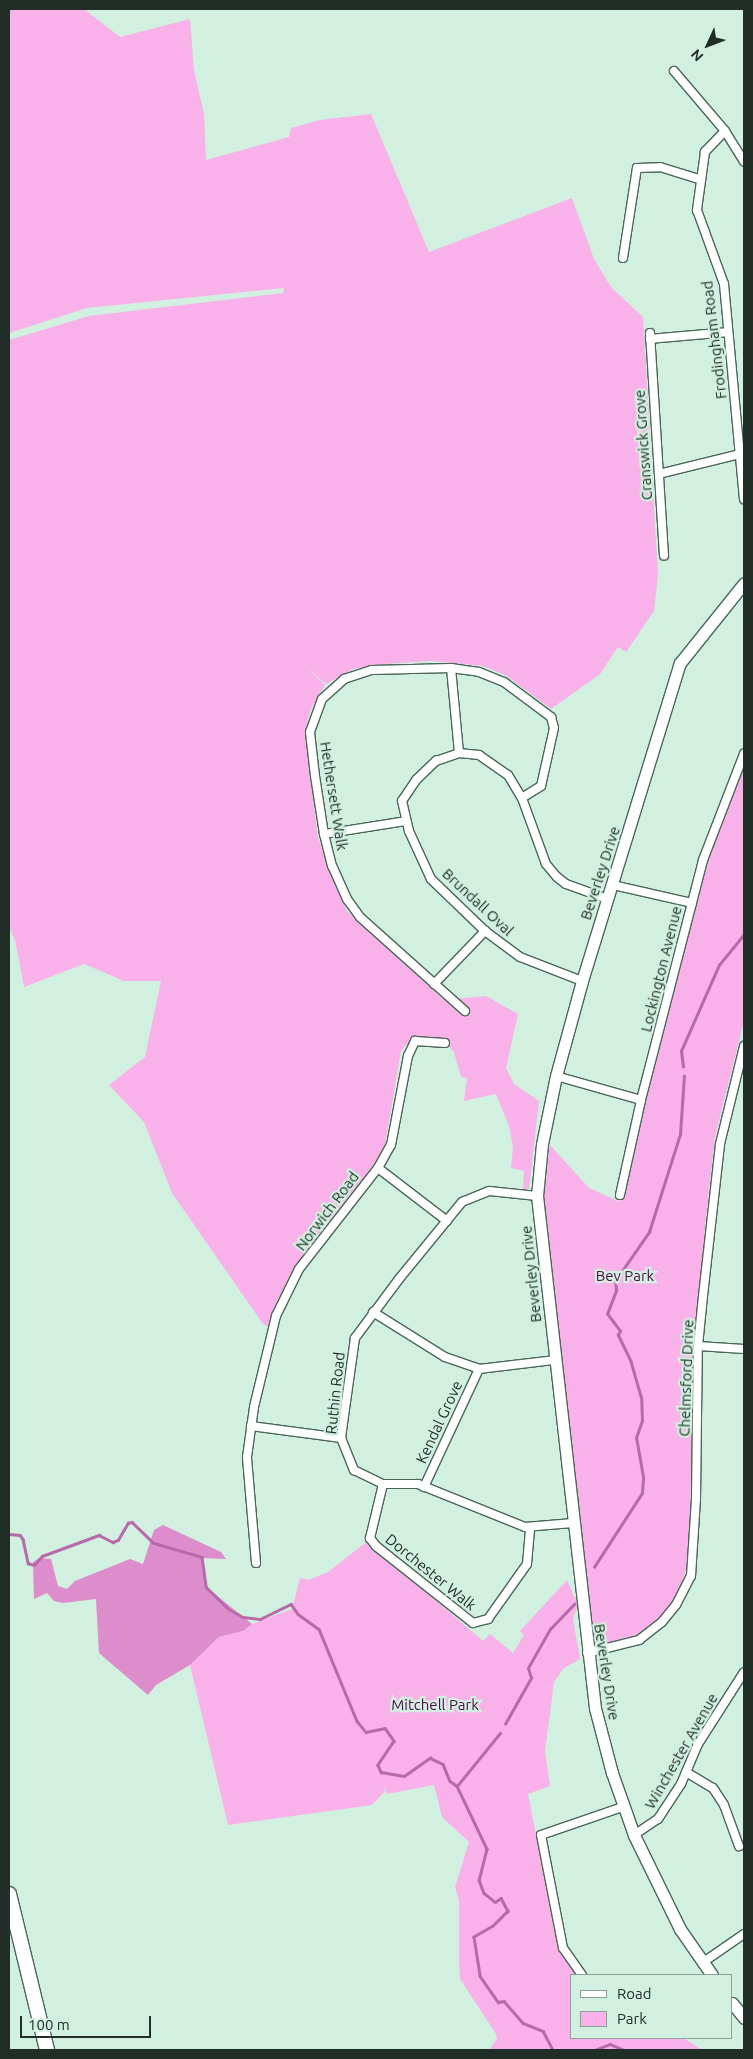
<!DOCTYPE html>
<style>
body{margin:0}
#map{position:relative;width:753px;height:2059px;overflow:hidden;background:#d1f0df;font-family:Ubuntu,sans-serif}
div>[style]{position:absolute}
.green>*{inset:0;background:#f9b1e9}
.forest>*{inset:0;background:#dd8ccc}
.stream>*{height:2.5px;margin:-1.25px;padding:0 1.25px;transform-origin:1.25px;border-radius:1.25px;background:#b86aa8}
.roads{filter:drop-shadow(1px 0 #4a6657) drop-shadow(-1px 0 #4a6657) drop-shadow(0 1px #4a6657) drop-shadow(0 -1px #4a6657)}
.street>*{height:8px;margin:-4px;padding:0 4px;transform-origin:4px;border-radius:4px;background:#fff}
.secondary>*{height:11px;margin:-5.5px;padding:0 5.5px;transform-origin:5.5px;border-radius:5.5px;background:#fff}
.highway>*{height:14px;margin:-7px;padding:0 7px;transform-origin:7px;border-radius:7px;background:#fff}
span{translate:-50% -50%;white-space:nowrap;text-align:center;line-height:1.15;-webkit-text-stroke:4.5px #d1f0df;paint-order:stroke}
.street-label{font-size:15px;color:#212d27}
.park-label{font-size:15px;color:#520948}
.frame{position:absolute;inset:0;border:10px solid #212d27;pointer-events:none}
.legend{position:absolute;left:570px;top:1974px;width:162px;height:65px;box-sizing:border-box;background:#d1f0df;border:1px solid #8ba295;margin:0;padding:6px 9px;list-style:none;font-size:15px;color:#212d27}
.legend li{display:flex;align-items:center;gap:10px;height:25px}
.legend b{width:25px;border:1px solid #8ba295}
.north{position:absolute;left:683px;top:20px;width:50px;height:50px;-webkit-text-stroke:4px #d1f0df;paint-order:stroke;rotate:227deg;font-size:14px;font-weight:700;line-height:20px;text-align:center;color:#212d27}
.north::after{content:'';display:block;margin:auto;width:18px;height:22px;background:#212d27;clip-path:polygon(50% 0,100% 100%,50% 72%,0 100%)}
.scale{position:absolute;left:20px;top:2016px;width:131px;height:22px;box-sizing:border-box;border:2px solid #212d27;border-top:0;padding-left:6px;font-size:15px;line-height:18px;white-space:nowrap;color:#212d27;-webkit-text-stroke:4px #d1f0df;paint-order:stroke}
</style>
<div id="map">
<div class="green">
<i style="clip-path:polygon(9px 9px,84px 9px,120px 37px,190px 19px,194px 70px,204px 114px,206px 160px,289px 137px,291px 128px,320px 120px,371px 114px,429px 252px,572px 198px,594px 259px,611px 287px,643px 317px,658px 575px,654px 611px,626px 652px,618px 647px,600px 674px,551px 709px,507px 676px,483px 666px,432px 661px,384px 664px,353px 669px,326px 684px,305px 666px,325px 685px,310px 711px,305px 732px,318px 838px,347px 911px,444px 1000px,486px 996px,518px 1014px,506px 1068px,514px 1084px,539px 1101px,529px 1189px,523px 1191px,524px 1171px,511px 1168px,513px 1147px,509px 1126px,496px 1094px,464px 1101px,467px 1078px,461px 1077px,454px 1052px,445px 1042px,414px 1040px,405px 1046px,401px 1051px,385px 1145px,373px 1166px,288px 1280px,269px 1327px,263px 1324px,172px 1193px,144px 1122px,109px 1085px,145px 1057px,161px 981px,124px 981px,84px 964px,24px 987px,15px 940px,9px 926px,9px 340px,89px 316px,283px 293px,284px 288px,87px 308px,9px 333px)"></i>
<i style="clip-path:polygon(744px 759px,744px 1021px,715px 1137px,706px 1217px,692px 1384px,690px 1557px,678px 1595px,657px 1621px,635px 1637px,594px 1646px,542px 1196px,550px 1145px,589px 1188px,618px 1201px,624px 1198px,646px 1092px,699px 886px)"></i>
<i style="clip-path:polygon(365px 1543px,369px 1543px,483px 1641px,490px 1634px,513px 1653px,524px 1635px,520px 1631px,567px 1580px,578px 1605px,573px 1619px,580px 1659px,563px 1669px,554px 1682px,545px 1751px,550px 1786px,528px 1794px,556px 1937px,578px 1975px,572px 1975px,572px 2038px,684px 2038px,702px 2050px,489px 2050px,497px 2039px,496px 2034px,460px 1979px,459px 1961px,459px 1900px,455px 1887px,469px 1842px,442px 1817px,434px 1785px,387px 1794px,383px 1784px,385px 1791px,372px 1805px,228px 1825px,190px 1665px,219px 1637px,243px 1631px,252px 1624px,292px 1609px,300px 1578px,308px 1580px,328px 1572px)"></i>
</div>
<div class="forest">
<i style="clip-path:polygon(163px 1525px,221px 1552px,226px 1559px,202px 1558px,206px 1587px,252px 1624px,243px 1631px,219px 1637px,190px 1665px,156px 1685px,148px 1695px,99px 1653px,96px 1599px,63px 1603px,54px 1601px,47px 1593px,34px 1599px,33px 1562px,39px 1558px,51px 1559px,58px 1586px,67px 1589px,75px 1581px,130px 1559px,143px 1564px,154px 1530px)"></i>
</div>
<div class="stream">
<i style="left:683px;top:1067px;width:16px;rotate:-97deg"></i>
<i style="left:681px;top:1051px;width:94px;rotate:-66.2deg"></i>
<i style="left:719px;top:965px;width:40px;rotate:-51deg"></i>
<i style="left:9px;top:1534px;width:11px;rotate:5deg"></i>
<i style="left:20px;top:1535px;width:5px;rotate:53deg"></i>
<i style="left:23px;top:1539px;width:25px;rotate:78deg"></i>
<i style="left:28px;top:1563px;width:6px;rotate:18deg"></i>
<i style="left:34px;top:1565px;width:12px;rotate:-48deg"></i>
<i style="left:42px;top:1556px;width:61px;rotate:-20.2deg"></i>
<i style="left:99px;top:1535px;width:16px;rotate:27deg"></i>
<i style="left:113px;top:1542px;width:5px;rotate:-22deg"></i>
<i style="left:118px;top:1540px;width:20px;rotate:-60deg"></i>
<i style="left:128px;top:1523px;width:4px;rotate:-14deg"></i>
<i style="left:132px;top:1522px;width:30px;rotate:44deg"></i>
<i style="left:154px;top:1543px;width:50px;rotate:16.3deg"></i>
<i style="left:202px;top:1557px;width:30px;rotate:82deg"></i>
<i style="left:206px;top:1587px;width:32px;rotate:44deg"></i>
<i style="left:229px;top:1609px;width:16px;rotate:30deg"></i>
<i style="left:243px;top:1617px;width:17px;rotate:7deg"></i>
<i style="left:260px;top:1619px;width:34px;rotate:-26deg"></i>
<i style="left:291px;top:1604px;width:12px;rotate:55deg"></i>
<i style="left:298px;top:1614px;width:26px;rotate:36deg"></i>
<i style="left:319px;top:1629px;width:100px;rotate:67.6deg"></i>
<i style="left:357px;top:1721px;width:14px;rotate:51deg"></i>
<i style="left:366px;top:1732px;width:19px;rotate:-12deg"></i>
<i style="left:385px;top:1728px;width:16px;rotate:55deg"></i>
<i style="left:394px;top:1741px;width:29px;rotate:124deg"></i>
<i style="left:378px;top:1765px;width:8px;rotate:67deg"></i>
<i style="left:381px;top:1772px;width:23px;rotate:10deg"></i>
<i style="left:404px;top:1776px;width:32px;rotate:-35deg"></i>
<i style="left:430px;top:1758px;width:14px;rotate:25deg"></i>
<i style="left:443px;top:1764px;width:18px;rotate:68deg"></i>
<i style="left:450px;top:1781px;width:9px;rotate:36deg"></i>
<i style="left:457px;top:1786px;width:70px;rotate:64.5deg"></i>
<i style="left:487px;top:1849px;width:32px;rotate:104deg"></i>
<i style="left:479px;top:1880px;width:14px;rotate:69deg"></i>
<i style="left:484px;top:1893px;width:14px;rotate:39deg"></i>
<i style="left:495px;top:1902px;width:7px;rotate:-34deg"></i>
<i style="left:501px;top:1898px;width:15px;rotate:62deg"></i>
<i style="left:508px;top:1911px;width:21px;rotate:135deg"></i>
<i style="left:493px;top:1926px;width:22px;rotate:150deg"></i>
<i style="left:474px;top:1937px;width:39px;rotate:81deg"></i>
<i style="left:480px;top:1976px;width:32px;rotate:55deg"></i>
<i style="left:498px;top:2002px;width:6px;rotate:-9deg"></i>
<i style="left:504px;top:2001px;width:29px;rotate:49deg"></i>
<i style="left:523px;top:2023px;width:22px;rotate:22deg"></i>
<i style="left:543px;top:2031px;width:21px;rotate:62deg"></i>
<i style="left:594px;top:1567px;width:88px;rotate:-57deg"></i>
<i style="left:642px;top:1493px;width:16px;rotate:-86deg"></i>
<i style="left:643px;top:1477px;width:40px;rotate:-100deg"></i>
<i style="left:636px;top:1438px;width:18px;rotate:-71deg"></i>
<i style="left:642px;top:1421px;width:23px;rotate:-92deg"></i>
<i style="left:641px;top:1398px;width:37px;rotate:-106deg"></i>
<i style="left:631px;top:1362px;width:30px;rotate:-116deg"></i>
<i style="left:618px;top:1335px;width:4px;rotate:-63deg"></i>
<i style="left:620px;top:1331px;width:21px;rotate:-127deg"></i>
<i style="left:607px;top:1314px;width:26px;rotate:-69deg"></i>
<i style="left:616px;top:1290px;width:9px;rotate:-96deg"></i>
<i style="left:615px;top:1281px;width:60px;rotate:-55.2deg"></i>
<i style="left:649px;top:1232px;width:103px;rotate:-72.4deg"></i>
<i style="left:680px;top:1134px;width:58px;rotate:-86.1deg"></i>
<i style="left:505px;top:1724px;width:53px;rotate:-60.5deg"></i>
<i style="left:531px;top:1678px;width:10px;rotate:-107deg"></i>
<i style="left:528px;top:1668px;width:45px;rotate:-60.6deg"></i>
<i style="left:550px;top:1629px;width:35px;rotate:-46deg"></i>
<i style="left:457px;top:1786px;width:68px;rotate:-50.9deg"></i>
<i style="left:595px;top:2050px;width:16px;rotate:-22deg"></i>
<i style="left:610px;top:2044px;width:15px;rotate:23deg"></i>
</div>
<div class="roads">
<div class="street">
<i style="left:674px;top:71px;width:79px;rotate:49.6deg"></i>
<i style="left:725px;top:131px;width:36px;rotate:58deg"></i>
<i style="left:725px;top:131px;width:29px;rotate:134deg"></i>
<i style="left:705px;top:152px;width:59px;rotate:97.9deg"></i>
<i style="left:697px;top:210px;width:79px;rotate:70deg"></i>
<i style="left:724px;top:284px;width:216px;rotate:84.7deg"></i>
<i style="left:623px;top:258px;width:91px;rotate:-81.2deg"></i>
<i style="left:637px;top:168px;width:23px;rotate:-2deg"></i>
<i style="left:660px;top:167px;width:41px;rotate:17.1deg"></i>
<i style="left:650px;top:333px;width:223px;rotate:86.4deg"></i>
<i style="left:650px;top:339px;width:78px;rotate:-5.1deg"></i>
<i style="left:659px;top:474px;width:83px;rotate:-13.9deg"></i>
<i style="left:451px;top:668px;width:85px;rotate:84.6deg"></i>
<i style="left:324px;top:834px;width:83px;rotate:-9deg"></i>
<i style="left:613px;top:885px;width:81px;rotate:12.8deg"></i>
<i style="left:582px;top:981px;width:66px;rotate:-158.8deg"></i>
<i style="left:520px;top:957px;width:44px;rotate:-143.4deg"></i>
<i style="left:485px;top:931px;width:75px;rotate:-136.1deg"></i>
<i style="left:431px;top:879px;width:53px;rotate:-114.6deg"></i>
<i style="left:409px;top:831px;width:31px;rotate:-103deg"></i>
<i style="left:402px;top:801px;width:25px;rotate:-56deg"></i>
<i style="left:416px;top:780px;width:28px;rotate:-44deg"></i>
<i style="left:436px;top:761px;width:24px;rotate:-19deg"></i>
<i style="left:459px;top:753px;width:20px;rotate:6deg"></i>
<i style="left:479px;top:755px;width:35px;rotate:35deg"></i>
<i style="left:508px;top:775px;width:27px;rotate:59deg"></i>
<i style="left:522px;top:798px;width:70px;rotate:70deg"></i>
<i style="left:546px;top:864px;width:17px;rotate:50deg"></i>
<i style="left:557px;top:877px;width:11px;rotate:38deg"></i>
<i style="left:566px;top:884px;width:45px;rotate:19.7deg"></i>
<i style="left:434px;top:984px;width:74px;rotate:-46.1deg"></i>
<i style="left:465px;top:1011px;width:141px;rotate:-138.2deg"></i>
<i style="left:360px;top:917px;width:22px;rotate:-126deg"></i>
<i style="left:347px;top:899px;width:36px;rotate:-114deg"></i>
<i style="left:332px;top:866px;width:33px;rotate:-104deg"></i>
<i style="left:324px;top:834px;width:59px;rotate:-98.8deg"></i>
<i style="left:315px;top:776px;width:44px;rotate:-96.5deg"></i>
<i style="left:310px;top:732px;width:35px;rotate:-70deg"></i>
<i style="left:322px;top:699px;width:30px;rotate:-42deg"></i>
<i style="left:344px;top:679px;width:29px;rotate:-18deg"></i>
<i style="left:372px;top:670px;width:79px;rotate:-1.5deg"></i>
<i style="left:451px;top:668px;width:28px;rotate:8deg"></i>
<i style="left:479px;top:672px;width:27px;rotate:22deg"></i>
<i style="left:504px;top:682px;width:59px;rotate:36.7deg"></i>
<i style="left:551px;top:717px;width:11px;rotate:75deg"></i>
<i style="left:554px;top:728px;width:59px;rotate:102.6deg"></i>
<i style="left:541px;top:786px;width:22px;rotate:148deg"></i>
<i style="left:556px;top:1076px;width:88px;rotate:15.8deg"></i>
<i style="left:378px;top:1168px;width:87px;rotate:37.5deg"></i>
<i style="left:620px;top:1195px;width:97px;rotate:-77.5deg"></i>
<i style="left:641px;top:1100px;width:248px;rotate:-75.5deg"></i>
<i style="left:703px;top:860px;width:114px;rotate:-68.9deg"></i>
<i style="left:537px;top:1196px;width:48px;rotate:-174.1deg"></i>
<i style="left:489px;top:1191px;width:29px;rotate:158deg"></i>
<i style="left:462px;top:1202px;width:99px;rotate:129.3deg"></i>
<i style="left:399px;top:1279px;width:74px;rotate:126.7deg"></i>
<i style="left:355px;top:1338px;width:101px;rotate:98deg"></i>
<i style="left:341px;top:1438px;width:35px;rotate:68deg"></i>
<i style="left:354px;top:1470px;width:32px;rotate:26deg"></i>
<i style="left:383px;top:1484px;width:35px"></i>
<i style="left:418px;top:1484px;width:115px;rotate:21.9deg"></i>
<i style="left:525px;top:1527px;width:48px;rotate:-4.8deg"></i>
<i style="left:373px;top:1312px;width:85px;rotate:32deg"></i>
<i style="left:445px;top:1357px;width:36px;rotate:19deg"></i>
<i style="left:479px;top:1369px;width:77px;rotate:-6.8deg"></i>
<i style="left:698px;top:1346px;width:46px;rotate:3.7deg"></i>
<i style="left:251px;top:1426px;width:91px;rotate:7.6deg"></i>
<i style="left:383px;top:1484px;width:56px;rotate:103.5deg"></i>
<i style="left:370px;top:1538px;width:10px;rotate:53deg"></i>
<i style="left:376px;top:1546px;width:124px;rotate:38.4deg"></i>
<i style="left:473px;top:1623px;width:16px;rotate:-15deg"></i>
<i style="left:488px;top:1619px;width:67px;rotate:-54.7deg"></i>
<i style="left:527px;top:1564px;width:36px;rotate:-85deg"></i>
<i style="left:424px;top:1487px;width:130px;rotate:-65deg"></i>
<i style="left:256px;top:1563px;width:106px;rotate:-94.9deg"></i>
<i style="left:247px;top:1457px;width:50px;rotate:-82deg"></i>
<i style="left:254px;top:1407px;width:94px;rotate:-76.4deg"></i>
<i style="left:276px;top:1316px;width:52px;rotate:-63.9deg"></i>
<i style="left:299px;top:1269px;width:128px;rotate:-52deg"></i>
<i style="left:378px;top:1168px;width:26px;rotate:-61deg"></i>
<i style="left:391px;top:1145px;width:91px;rotate:-79.2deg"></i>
<i style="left:408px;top:1056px;width:17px;rotate:-65deg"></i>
<i style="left:415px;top:1041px;width:30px;rotate:4deg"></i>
<i style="left:587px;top:1653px;width:54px;rotate:-14deg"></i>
<i style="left:639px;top:1640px;width:29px;rotate:-38deg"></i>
<i style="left:662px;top:1622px;width:22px;rotate:-51deg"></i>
<i style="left:676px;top:1605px;width:33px;rotate:-63deg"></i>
<i style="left:691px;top:1576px;width:77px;rotate:-86.3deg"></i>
<i style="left:696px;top:1499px;width:153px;rotate:-89.3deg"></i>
<i style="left:698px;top:1346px;width:50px;rotate:-84.3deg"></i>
<i style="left:703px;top:1296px;width:153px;rotate:-83.6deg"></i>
<i style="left:720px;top:1144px;width:101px;rotate:-76.2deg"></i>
<i style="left:686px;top:1772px;width:31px;rotate:31deg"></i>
<i style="left:713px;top:1788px;width:20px;rotate:57deg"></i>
<i style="left:724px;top:1805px;width:44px;rotate:69.9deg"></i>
<i style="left:634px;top:1835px;width:29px;rotate:-34deg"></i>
<i style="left:658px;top:1819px;width:42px;rotate:-56.7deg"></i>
<i style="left:681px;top:1784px;width:43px;rotate:-67deg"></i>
<i style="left:698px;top:1744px;width:85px;rotate:-57.4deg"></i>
<i style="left:702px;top:1963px;width:51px;rotate:-34.6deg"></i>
<i style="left:582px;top:1975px;width:33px;rotate:-125deg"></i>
<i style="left:563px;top:1948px;width:115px;rotate:-101deg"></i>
<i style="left:541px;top:1835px;width:87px;rotate:-18.9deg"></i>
</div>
<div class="secondary">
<i style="left:712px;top:1975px;width:56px;rotate:-124.8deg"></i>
<i style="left:680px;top:1929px;width:105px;rotate:-116.1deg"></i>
<i style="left:634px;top:1835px;width:66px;rotate:-109.5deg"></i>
<i style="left:612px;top:1773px;width:67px;rotate:-104.7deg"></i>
<i style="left:595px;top:1708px;width:515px;rotate:-96.46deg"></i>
<i style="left:537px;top:1196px;width:52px;rotate:-84.5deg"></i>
<i style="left:542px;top:1144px;width:69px;rotate:-78.4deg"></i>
<i style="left:556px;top:1076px;width:98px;rotate:-74.7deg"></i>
<i style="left:582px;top:981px;width:333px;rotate:-72.9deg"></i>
<i style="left:680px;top:663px;width:102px;rotate:-51.3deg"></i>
<i style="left:732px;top:2003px;width:19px;rotate:51deg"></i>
</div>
<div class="highway">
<i style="left:9px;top:1894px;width:161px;rotate:76.3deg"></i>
</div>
</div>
<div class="street-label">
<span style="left:714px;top:340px;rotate:-97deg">Frodingham Road</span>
<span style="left:643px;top:445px;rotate:-94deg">Cranswick Grove</span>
<span style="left:334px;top:796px;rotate:81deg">Hethersett Walk</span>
<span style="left:600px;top:873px;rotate:-72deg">Beverley Drive</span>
<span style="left:478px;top:902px;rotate:43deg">Brundall Oval</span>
<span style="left:661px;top:969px;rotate:-76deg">Lockington Avenue</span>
<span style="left:327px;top:1211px;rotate:-53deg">Norwich Road</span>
<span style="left:531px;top:1274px;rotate:-96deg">Beverley Drive</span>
<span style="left:686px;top:1378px;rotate:-88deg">Chelmsford Drive</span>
<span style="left:335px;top:1393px;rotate:-84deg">Ruthin Road</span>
<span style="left:439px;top:1422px;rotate:-65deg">Kendal Grove</span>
<span style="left:431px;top:1572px;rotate:39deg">Dorchester Walk</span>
<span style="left:607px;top:1672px;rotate:81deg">Beverley Drive</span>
<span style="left:681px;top:1751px;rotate:-60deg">Winchester Avenue</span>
</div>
<div class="park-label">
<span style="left:625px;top:1276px">Bev Park</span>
<span style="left:435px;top:1705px">Mitchell Park</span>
</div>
<div class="frame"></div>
<ul class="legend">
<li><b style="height:6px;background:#fff"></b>Road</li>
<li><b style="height:14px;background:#f9b1e9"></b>Park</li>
</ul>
<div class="north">N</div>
<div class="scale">100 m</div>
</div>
